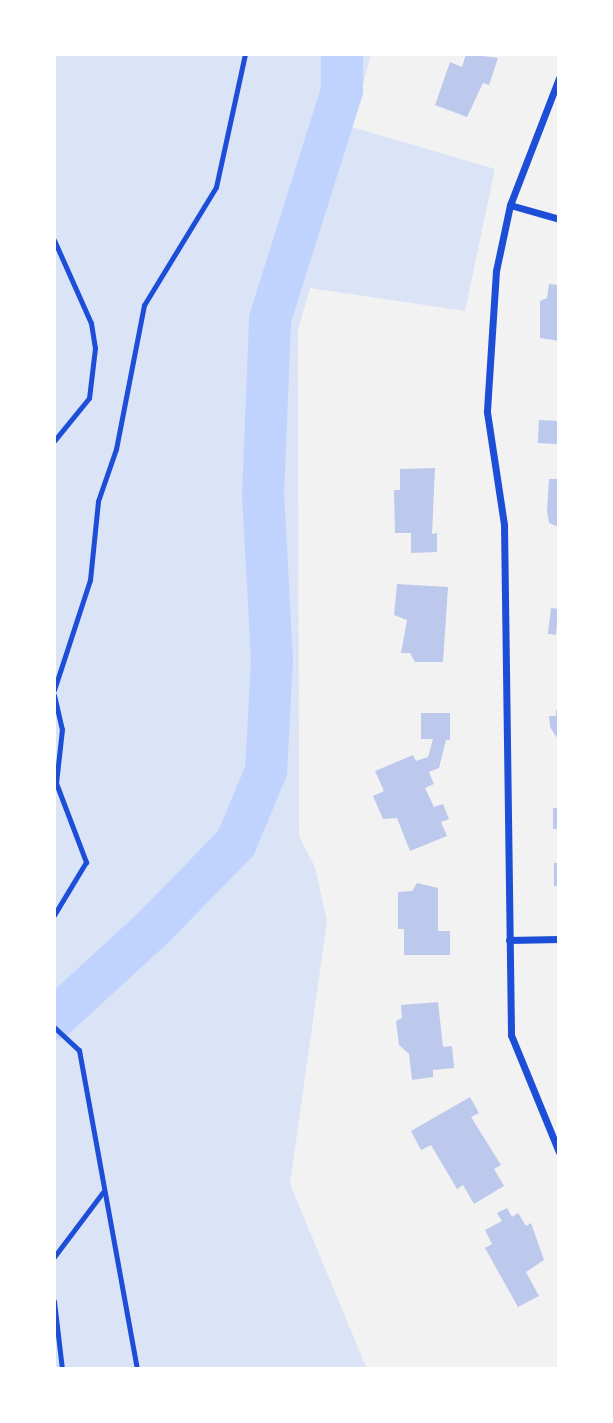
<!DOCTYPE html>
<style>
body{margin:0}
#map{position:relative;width:613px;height:1423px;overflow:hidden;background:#f2f2f2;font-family:"Alegreya Sans",sans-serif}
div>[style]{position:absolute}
.green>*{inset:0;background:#dbe4f7}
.river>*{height:42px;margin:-21px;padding:0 21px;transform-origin:21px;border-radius:21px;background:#bfd3fe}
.building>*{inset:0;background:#bdc9ec;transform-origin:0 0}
.service>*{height:5px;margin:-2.5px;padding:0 2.5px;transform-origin:2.5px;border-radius:2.5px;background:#1d4ed8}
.minor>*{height:7px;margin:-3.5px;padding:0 3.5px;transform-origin:3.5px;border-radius:3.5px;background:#1d4ed8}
span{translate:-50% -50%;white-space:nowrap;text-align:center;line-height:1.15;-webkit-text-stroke:6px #fff;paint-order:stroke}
.frame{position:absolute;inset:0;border:56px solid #fff;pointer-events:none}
</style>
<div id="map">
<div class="green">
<i style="clip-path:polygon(54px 54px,371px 54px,352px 127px,495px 169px,465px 311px,310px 288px,298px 330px,299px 836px,315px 867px,327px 921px,290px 1184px,367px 1369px,54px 1369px)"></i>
</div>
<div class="river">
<i style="left:54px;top:1019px;width:136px;rotate:-42.6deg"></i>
<i style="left:154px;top:927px;width:117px;rotate:-45.7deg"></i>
<i style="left:236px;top:843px;width:78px;rotate:-67.4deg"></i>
<i style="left:266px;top:771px;width:111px;rotate:-86.9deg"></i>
<i style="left:272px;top:660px;width:164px;rotate:-93.1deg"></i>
<i style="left:263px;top:496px;width:177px;rotate:-87.7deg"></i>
<i style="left:270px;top:319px;width:240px;rotate:-72.5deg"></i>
<i style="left:342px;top:90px;width:36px;rotate:-90deg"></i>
</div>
<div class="building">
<i style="clip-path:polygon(466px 54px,498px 58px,489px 85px,483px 83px,467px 117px,435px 105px,450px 62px,462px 67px)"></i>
<i style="clip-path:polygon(549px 284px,559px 285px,559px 341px,540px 338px,540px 301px,547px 298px)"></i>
<i style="left:539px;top:420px;width:20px;height:23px;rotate:3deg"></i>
<i style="clip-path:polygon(435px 468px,432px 534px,437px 533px,437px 552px,411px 553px,411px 533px,395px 533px,394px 490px,400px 490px,400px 469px)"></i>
<i style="clip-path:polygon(549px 479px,559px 479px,559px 527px,549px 523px,547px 511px)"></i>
<i style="clip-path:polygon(397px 584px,448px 587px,443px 662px,415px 662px,410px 653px,401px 653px,407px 620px,394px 615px)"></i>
<i style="left:551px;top:608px;width:8px;height:26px;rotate:7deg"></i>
<i style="clip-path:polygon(556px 710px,559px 710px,559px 741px,550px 727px,549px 716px,556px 716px)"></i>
<i style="clip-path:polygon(421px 713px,450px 713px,450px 740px,446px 740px,439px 768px,429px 772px,434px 784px,425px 788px,434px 807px,443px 804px,449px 819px,441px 822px,447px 836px,410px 851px,397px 818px,383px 819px,373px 796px,384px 791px,375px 771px,413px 755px,416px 761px,428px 757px,433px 739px,421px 739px)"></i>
<i style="left:553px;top:808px;width:6px;height:21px"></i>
<i style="left:554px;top:863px;width:5px;height:23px"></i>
<i style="clip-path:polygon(417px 883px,438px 888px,438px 931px,450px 931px,450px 955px,404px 955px,404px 929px,398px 929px,398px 892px,412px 891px)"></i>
<i style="clip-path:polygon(438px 1002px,443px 1047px,452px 1046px,454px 1068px,433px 1070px,433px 1077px,412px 1080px,409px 1054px,399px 1045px,396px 1021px,402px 1018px,401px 1005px)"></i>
<i style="clip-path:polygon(470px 1097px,479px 1113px,471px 1117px,501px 1165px,494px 1169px,504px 1186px,474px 1204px,463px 1185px,457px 1189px,431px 1145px,421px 1150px,411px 1131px)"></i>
<i style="clip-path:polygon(507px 1208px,512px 1217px,518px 1213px,526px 1226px,531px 1223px,544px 1260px,526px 1272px,539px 1296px,518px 1307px,485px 1248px,492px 1244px,485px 1230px,502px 1221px,497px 1213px)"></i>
</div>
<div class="service">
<i style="left:54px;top:240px;width:91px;rotate:66deg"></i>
<i style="left:91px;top:323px;width:25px;rotate:81deg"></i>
<i style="left:95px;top:348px;width:50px;rotate:96.8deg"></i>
<i style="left:89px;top:398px;width:55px;rotate:129.1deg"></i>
<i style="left:54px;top:690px;width:116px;rotate:-71.9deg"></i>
<i style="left:90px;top:580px;width:79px;rotate:-84.2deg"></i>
<i style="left:98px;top:501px;width:55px;rotate:-70.9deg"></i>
<i style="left:116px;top:449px;width:147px;rotate:-79deg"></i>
<i style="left:144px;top:305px;width:138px;rotate:-58.6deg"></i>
<i style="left:216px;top:187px;width:136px;rotate:-77.7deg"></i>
<i style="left:54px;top:695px;width:35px;rotate:77deg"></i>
<i style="left:62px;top:729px;width:54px;rotate:96.3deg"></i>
<i style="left:56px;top:783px;width:85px;rotate:69.2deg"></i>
<i style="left:86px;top:862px;width:62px;rotate:121.1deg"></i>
<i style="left:54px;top:1027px;width:34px;rotate:43deg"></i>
<i style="left:79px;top:1050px;width:324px;rotate:79.7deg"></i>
<i style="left:54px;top:1257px;width:81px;rotate:-53deg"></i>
<i style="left:54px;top:1301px;width:68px;rotate:83.3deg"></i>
</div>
<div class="minor">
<i style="left:559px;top:78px;width:136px;rotate:111.1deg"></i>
<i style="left:510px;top:205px;width:67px;rotate:102deg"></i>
<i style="left:496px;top:271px;width:141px;rotate:93.7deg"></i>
<i style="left:487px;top:412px;width:114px;rotate:81.4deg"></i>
<i style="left:504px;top:525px;width:510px;rotate:89.21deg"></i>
<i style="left:511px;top:1035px;width:126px;rotate:67.7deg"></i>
<i style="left:510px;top:205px;width:51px;rotate:15.9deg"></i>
<i style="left:509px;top:940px;width:50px;rotate:-1.1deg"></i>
</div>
<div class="frame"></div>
</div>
